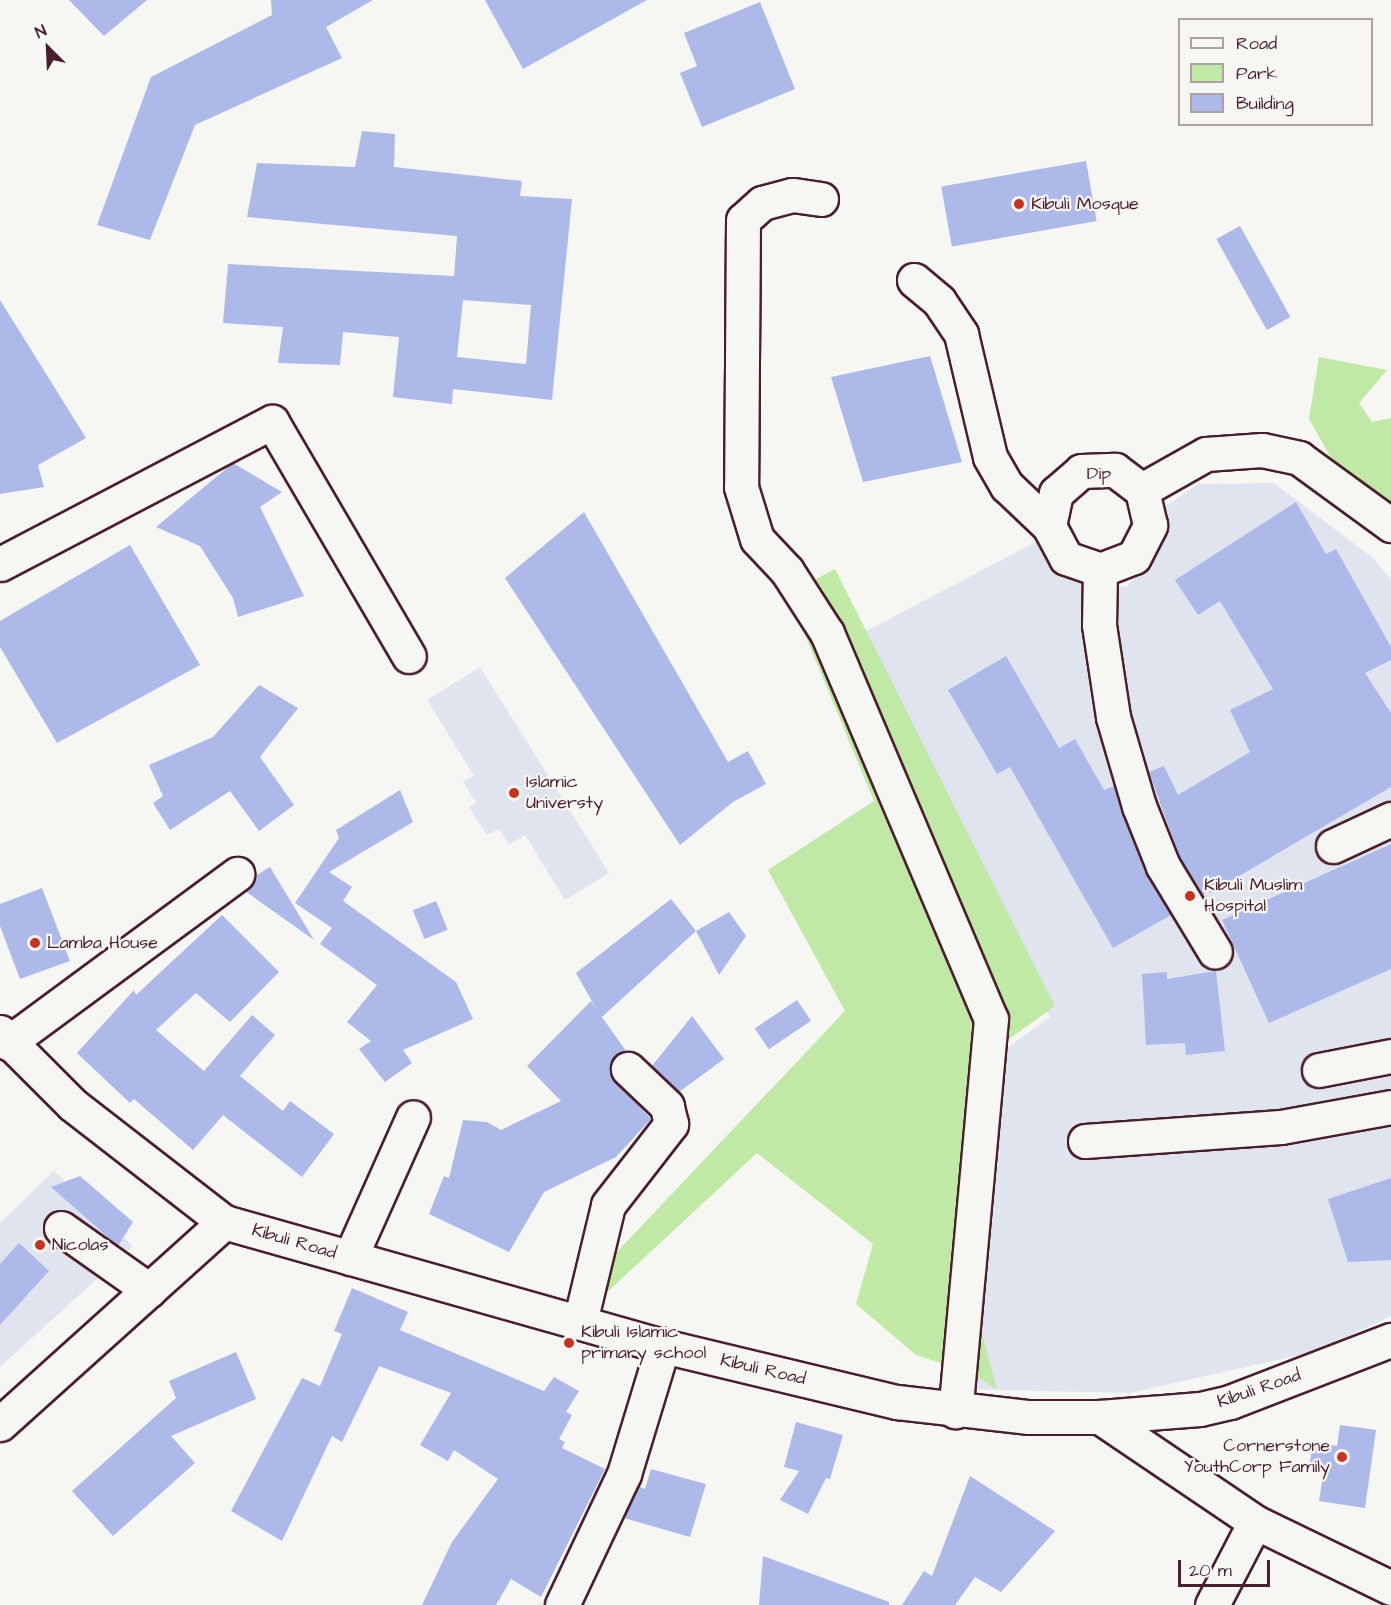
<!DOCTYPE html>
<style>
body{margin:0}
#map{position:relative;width:1391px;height:1605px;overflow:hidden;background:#f6f6f2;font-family:"Architects Daughter",sans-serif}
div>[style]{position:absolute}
.built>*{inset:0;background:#e0e4ef}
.green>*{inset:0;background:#c0e9a6}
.building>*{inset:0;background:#acb9e9;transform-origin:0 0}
.roads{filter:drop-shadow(2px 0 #4a1f2b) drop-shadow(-2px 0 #4a1f2b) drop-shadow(0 2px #4a1f2b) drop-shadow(0 -2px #4a1f2b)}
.minor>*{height:33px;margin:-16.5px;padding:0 16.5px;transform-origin:16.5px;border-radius:16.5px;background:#f6f6f2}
.dots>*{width:16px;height:16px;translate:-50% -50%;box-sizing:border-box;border:3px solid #f6f6f2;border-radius:50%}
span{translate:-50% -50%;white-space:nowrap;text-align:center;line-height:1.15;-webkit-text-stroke:4.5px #f6f6f2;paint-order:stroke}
.poi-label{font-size:18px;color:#4a1f2b}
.left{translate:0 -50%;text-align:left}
.right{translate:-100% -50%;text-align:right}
.street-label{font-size:18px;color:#4a1f2b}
.legend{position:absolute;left:1178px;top:18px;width:195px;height:108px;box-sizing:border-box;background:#f6f6f2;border:2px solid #b1a0a2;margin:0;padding:8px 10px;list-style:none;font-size:18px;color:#4a1f2b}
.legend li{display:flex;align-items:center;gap:12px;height:30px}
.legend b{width:30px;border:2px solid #b1a0a2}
.north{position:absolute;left:18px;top:18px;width:60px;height:60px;-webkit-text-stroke:4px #f6f6f2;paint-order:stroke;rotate:336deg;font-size:16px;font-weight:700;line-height:24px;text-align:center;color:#4a1f2b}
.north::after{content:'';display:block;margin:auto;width:21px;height:27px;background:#4a1f2b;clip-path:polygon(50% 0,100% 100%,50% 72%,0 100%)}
.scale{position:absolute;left:1178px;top:1560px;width:92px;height:27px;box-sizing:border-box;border:3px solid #4a1f2b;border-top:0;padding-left:8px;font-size:18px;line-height:21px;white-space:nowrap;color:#4a1f2b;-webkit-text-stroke:4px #f6f6f2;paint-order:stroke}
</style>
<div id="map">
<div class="built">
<i style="clip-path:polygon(evenodd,1274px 483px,1373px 558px,1391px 579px,1391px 1316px,1317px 1351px,1130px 1393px,971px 1389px,997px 1055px,1050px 1017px,857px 636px,1043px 538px,1094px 582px,1127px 587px,1154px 552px,1159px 511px,1198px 484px,1274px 483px,1006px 657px,1054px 740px,997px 774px,948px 690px,1006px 657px)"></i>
<i style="clip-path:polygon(480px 667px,609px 873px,565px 900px,525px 835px,509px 845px,499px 829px,487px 835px,469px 807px,476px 803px,463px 782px,474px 776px,427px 700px)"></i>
<i style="clip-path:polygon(54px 1171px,133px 1246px,0 1367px,0 1223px)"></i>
</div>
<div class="green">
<i style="clip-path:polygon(1319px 357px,1387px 370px,1359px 403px,1372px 422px,1391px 418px,1391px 505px,1334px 463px,1309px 419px)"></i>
<i style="clip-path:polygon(835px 569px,1055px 1006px,1002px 1044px,982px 1333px,997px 1390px,972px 1373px,916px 1355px,856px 1304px,873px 1244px,757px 1153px,602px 1297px,578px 1293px,845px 1011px,768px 870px,874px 801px,788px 594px)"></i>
</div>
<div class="building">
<i style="clip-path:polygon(69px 0,147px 0,104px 36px)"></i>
<i style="clip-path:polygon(271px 0,373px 0,326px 27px,342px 58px,195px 125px,150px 240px,97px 225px,151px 77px,272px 15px)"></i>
<i style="clip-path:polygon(485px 0,647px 0,523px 69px)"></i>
<i style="clip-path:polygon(760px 2px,795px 89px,702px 127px,680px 73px,697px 66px,684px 33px)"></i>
<i style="clip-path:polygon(evenodd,362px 131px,395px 134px,394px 167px,522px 181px,520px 196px,572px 199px,552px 400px,453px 389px,452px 404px,393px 397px,399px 337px,343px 332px,340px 365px,278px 363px,283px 327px,223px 323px,228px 264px,454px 276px,457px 236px,247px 217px,257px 163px,355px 167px,362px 131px,463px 300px,531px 305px,526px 364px,457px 357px,463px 300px)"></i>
<i style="left:1086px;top:161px;width:61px;height:147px;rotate:80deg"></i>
<i style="left:1240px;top:226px;width:104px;height:27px;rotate:61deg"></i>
<i style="clip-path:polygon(0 300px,86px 438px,38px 465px,44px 487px,0 494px)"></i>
<i style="clip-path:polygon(930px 356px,962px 462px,863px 482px,831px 377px)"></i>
<i style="clip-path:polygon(233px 463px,282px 492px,260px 507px,304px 596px,238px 617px,233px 598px,200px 546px,156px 527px)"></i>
<i style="clip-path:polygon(1296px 502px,1326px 554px,1336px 549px,1391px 647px,1391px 660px,1365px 673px,1391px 713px,1391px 787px,1210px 893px,1207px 885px,1203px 897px,1180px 858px,1149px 772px,1164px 766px,1178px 795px,1250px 752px,1230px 710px,1273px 689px,1220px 601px,1198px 615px,1175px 580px)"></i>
<i style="clip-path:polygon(584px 512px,728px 762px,748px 751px,766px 784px,733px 802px,680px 845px,505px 578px)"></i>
<i style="clip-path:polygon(130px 545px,200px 665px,57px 743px,0 647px,0 621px)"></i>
<i style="clip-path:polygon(1006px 656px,1059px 748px,1075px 739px,1104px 790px,1114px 786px,1146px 873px,1171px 915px,1113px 948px,1010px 767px,997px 774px,948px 690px)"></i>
<i style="clip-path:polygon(259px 685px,298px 708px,260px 757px,294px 805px,259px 831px,230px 791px,170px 830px,153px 803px,163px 796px,149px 765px,213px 737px)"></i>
<i style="clip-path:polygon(400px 790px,413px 822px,329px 872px,352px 887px,343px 901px,456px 982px,473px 1019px,403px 1050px,412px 1063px,385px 1082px,359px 1049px,371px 1041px,347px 1022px,377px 985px,320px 944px,332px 928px,295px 903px,339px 838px,336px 830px)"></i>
<i style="clip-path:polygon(1391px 844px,1391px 969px,1269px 1023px,1222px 920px)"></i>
<i style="clip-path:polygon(270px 867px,314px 940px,245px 891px,255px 876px)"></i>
<i style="clip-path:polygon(42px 888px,70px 961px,20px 979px,0 926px,0 904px)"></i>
<i style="clip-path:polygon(671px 899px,696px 931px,602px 1017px,626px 1051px,614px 1057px,610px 1075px,651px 1119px,616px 1157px,544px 1192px,509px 1252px,429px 1214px,444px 1176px,449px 1178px,463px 1120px,487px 1122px,501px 1130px,561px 1101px,527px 1066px,591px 1001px,597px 1010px,576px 973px)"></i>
<i style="left:436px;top:901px;width:31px;height:25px;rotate:68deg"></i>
<i style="clip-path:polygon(729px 912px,746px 936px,719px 975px,696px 931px)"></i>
<i style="clip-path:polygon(222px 915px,279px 972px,230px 1022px,196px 993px,156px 1030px,204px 1071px,252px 1015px,275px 1035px,240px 1076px,283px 1111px,290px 1101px,334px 1134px,302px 1177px,223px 1115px,193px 1150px,134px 1099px,130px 1103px,77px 1053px,134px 990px,136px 995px)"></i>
<i style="clip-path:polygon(1216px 971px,1225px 1051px,1186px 1055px,1185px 1043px,1146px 1045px,1142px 974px,1167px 972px,1167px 979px)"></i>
<i style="left:797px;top:1000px;width:25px;height:51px;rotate:56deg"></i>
<i style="clip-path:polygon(692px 1016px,724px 1059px,679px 1092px,652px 1066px)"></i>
<i style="clip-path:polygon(80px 1176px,133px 1222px,118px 1246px,51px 1187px)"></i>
<i style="clip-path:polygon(1391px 1178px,1391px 1260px,1348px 1262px,1328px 1199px)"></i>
<i style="clip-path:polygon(19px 1243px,49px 1271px,0 1325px,0 1264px)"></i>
<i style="clip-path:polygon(352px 1288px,408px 1312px,400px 1330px,544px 1391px,554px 1377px,579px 1391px,566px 1412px,572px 1415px,559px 1439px,565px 1442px,562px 1448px,605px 1469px,541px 1597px,511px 1579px,496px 1605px,422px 1605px,452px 1542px,498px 1479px,454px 1450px,448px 1461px,420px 1445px,451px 1393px,379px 1366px,342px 1442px,332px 1436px,282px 1541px,231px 1511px,302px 1378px,320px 1386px,342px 1334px,334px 1331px)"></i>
<i style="clip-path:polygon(236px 1352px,256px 1399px,171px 1436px,195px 1463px,113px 1536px,72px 1491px,176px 1398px,169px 1381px)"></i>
<i style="clip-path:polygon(796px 1422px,843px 1435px,830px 1479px,826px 1478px,808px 1514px,780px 1500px,799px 1471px,784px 1467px)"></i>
<i style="clip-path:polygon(1340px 1425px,1376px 1430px,1365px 1508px,1319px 1501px,1324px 1470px,1309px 1468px,1313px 1442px,1337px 1446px)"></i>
<i style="clip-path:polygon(651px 1469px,706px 1484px,690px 1537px,624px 1518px,639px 1486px,645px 1489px)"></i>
<i style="clip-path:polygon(970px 1476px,1055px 1531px,1001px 1592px,975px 1577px,955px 1605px,902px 1605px,924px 1571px,932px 1576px)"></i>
<i style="clip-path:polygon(763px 1556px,889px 1602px,889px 1605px,759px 1605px)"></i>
</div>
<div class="roads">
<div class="minor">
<i style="left:821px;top:199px;width:29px;rotate:-172deg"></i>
<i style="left:792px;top:195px;width:31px;rotate:165deg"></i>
<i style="left:762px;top:203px;width:25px;rotate:138deg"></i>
<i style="left:743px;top:220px;width:267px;rotate:90.4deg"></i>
<i style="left:741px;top:487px;width:54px;rotate:72.9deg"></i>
<i style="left:757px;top:539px;width:44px;rotate:46.8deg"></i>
<i style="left:787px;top:571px;width:74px;rotate:57.2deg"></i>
<i style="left:827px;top:633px;width:419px;rotate:67deg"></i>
<i style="left:991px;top:1019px;width:394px;rotate:95.2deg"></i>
<i style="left:914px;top:280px;width:33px;rotate:40deg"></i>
<i style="left:939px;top:301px;width:40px;rotate:56deg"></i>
<i style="left:961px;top:334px;width:126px;rotate:76.7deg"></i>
<i style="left:990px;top:457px;width:34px;rotate:60deg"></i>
<i style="left:1007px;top:486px;width:58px;rotate:43.6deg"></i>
<i style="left:1049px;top:526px;width:36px;rotate:62deg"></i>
<i style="left:1066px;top:558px;width:36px;rotate:19deg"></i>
<i style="left:1100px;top:570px;width:36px;rotate:-21deg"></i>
<i style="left:1134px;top:557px;width:36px;rotate:-63deg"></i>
<i style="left:1150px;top:525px;width:36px;rotate:-103deg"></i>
<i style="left:1142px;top:490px;width:73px;rotate:-29.4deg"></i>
<i style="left:1206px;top:454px;width:56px;rotate:-4.1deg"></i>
<i style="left:1262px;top:450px;width:38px;rotate:12deg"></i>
<i style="left:1299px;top:458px;width:114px;rotate:36.1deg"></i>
<i style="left:1049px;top:526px;width:34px;rotate:-78deg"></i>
<i style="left:1056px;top:493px;width:33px;rotate:-41deg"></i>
<i style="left:1081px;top:471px;width:34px;rotate:-2deg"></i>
<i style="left:1115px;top:470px;width:34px;rotate:37deg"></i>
<i style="left:0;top:564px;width:307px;rotate:-27.6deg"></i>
<i style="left:272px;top:422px;width:271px;rotate:59.7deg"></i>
<i style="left:1100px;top:570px;width:55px;rotate:91deg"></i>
<i style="left:1099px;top:625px;width:93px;rotate:81.3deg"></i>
<i style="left:1113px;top:717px;width:93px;rotate:73.7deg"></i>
<i style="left:1139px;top:806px;width:65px;rotate:68.2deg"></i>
<i style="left:1163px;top:866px;width:100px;rotate:58.8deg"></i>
<i style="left:1333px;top:846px;width:64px;rotate:-25deg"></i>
<i style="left:0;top:1032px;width:103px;rotate:45deg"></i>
<i style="left:73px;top:1105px;width:191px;rotate:37.8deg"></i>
<i style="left:224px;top:1222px;width:456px;rotate:15.8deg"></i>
<i style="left:663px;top:1346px;width:241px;rotate:13.5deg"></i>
<i style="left:897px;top:1402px;width:133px;rotate:6.5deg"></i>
<i style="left:1029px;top:1417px;width:71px"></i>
<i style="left:1100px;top:1417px;width:100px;rotate:-4.6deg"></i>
<i style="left:1200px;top:1409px;width:31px;rotate:-13deg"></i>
<i style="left:1230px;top:1402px;width:173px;rotate:-21.1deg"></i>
<i style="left:8px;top:1043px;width:285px;rotate:-36.4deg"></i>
<i style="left:1319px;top:1070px;width:73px;rotate:-11deg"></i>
<i style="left:1085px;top:1141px;width:196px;rotate:-4.1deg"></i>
<i style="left:1281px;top:1127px;width:112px;rotate:-10.3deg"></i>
<i style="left:61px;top:1228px;width:108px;rotate:35.2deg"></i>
<i style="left:350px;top:1258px;width:154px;rotate:-65.9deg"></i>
<i style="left:580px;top:1322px;width:120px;rotate:-76.5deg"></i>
<i style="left:608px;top:1205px;width:103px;rotate:-52.1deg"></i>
<i style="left:671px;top:1124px;width:18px;rotate:-103deg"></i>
<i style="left:667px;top:1106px;width:54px;rotate:-136.5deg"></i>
<i style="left:1100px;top:1417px;width:187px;rotate:34.1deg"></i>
<i style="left:1255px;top:1522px;width:151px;rotate:25.9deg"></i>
<i style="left:0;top:1424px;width:302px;rotate:-42deg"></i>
<i style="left:562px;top:1605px;width:145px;rotate:-64.7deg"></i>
<i style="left:624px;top:1474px;width:134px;rotate:-73.1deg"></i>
<i style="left:1212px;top:1605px;width:93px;rotate:-62.6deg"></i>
</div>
</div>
<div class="dots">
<i style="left:1019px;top:204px;background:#c8321e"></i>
<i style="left:514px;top:793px;background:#c8321e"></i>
<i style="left:1190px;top:896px;background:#c8321e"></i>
<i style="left:35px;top:943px;background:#c8321e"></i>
<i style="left:40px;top:1245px;background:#c8321e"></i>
<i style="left:569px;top:1343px;background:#c8321e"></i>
<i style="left:1342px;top:1457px;background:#c8321e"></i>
</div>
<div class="poi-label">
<span class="left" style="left:1031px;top:204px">Kibuli Mosque</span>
<span class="left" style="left:526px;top:793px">Islamic<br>Universty</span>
<span class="left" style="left:1204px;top:896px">Kibuli Muslim<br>Hospital</span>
<span class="left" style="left:47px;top:943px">Lamba House</span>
<span class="left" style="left:52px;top:1245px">Nicolas</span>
<span class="left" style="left:581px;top:1343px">Kibuli Islamic<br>primary school</span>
<span class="right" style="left:1330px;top:1457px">Cornerstone<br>YouthCorp Family</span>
</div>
<div class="street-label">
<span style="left:1099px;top:474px">Dip</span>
<span style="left:294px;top:1242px;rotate:16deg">Kibuli Road</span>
<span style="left:763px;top:1370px;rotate:13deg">Kibuli Road</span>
<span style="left:1259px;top:1389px;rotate:-19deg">Kibuli Road</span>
</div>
<ul class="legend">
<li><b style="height:8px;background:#f6f6f2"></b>Road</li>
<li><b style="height:16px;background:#c0e9a6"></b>Park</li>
<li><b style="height:16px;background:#acb9e9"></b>Building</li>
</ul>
<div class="north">N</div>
<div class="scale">20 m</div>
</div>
